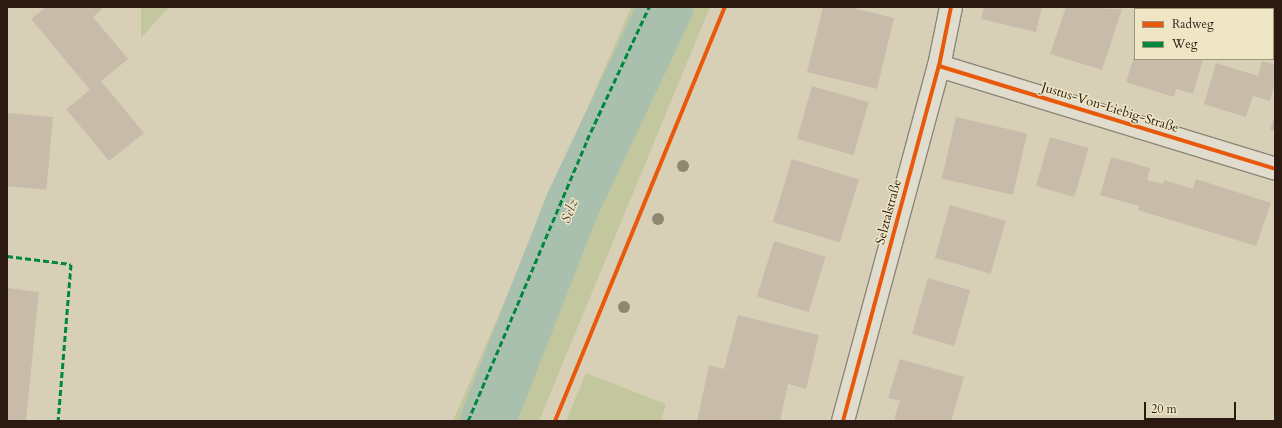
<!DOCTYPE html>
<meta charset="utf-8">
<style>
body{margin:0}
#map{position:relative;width:1282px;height:428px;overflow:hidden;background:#d8d0b6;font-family:Cardo,serif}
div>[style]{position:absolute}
.green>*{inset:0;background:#c3c79d}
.river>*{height:55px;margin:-27.5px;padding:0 27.5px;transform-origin:27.5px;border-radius:27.5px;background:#aac0af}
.building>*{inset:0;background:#c9bbaa;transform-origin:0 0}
.roads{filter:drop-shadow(1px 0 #8d8677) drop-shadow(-1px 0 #8d8677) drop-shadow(0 1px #8d8677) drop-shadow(0 -1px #8d8677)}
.street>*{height:22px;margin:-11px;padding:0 11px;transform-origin:11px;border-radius:11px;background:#e0ddcf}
.quiet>*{height:3px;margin-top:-1.5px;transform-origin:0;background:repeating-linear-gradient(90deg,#00873e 0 6px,transparent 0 9px)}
.cycleway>*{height:4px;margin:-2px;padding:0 2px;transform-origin:2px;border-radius:2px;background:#e8590c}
.trees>*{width:12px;height:12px;margin:-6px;border-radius:50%;background:#8f8770}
span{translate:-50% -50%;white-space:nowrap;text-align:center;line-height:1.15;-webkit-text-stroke:3px #efe6c6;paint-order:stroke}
.street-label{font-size:13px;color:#2c1912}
.water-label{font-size:14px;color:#4c4940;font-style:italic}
.frame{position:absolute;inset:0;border:8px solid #2c1912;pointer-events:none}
.legend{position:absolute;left:1134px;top:8px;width:140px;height:52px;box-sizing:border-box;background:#efe6c6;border:1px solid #a1947e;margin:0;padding:5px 7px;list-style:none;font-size:12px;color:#2c1912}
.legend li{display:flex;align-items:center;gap:8px;height:20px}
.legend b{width:20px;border:1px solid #a1947e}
.scale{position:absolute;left:1144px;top:402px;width:92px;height:18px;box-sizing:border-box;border:2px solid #2c1912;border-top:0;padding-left:5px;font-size:12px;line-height:14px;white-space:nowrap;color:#2c1912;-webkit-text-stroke:3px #efe6c6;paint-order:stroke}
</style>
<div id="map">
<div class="green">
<i style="clip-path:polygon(141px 7px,169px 7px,141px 38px)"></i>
<i style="clip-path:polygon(631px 7px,710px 7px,539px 421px,453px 421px)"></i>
<i style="clip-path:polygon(586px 373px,666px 404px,661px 421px,566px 421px)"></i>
</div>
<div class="river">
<i style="left:487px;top:421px;width:235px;rotate:-68.6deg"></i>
<i style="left:573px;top:202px;width:216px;rotate:-64.7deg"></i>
</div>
<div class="building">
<i style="clip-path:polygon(46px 7px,104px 7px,93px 17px,128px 59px,101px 81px,144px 133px,109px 161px,66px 109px,90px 90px,31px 19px)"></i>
<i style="clip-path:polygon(823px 7px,849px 7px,894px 18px,877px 89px,807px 72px)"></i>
<i style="clip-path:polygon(984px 7px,1042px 7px,1036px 32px,981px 19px)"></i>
<i style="clip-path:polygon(1066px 7px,1122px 9px,1102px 70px,1050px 54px)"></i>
<i style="clip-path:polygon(1135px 53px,1135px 59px,1203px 59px,1193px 94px,1176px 89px,1174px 97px,1126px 82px)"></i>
<i style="clip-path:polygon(1262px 61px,1275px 65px,1275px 81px,1270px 101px,1253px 96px,1246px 117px,1204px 104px,1216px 63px,1258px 76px)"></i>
<i style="left:812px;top:86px;width:59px;height:55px;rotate:16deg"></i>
<i style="left:7px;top:113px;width:46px;height:73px;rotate:5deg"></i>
<i style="clip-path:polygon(1275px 114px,1275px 131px,1270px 130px)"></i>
<i style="left:956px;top:117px;width:73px;height:63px;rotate:13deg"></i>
<i style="left:1050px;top:137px;width:40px;height:51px;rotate:16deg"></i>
<i style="clip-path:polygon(1111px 157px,1150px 168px,1147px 180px,1163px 184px,1164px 180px,1193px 189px,1196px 179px,1271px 203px,1256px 246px,1138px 210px,1139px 206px,1100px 195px)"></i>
<i style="left:792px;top:159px;width:70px;height:66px;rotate:17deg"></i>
<i style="left:950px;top:205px;width:58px;height:55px;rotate:16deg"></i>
<i style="left:774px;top:241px;width:54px;height:58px;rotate:17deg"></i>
<i style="left:928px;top:278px;width:44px;height:58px;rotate:16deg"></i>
<i style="clip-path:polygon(7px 288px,39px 292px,26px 421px,7px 421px)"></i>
<i style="clip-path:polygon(738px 315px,819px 335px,806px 389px,788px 384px,780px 421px,697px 421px,709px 365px,724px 369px)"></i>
<i style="clip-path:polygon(900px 359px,964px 377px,951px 421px,903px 421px,894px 419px,900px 401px,888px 398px)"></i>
</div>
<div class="roads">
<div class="street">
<i style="left:939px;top:66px;width:351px;rotate:17deg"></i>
<i style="left:843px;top:421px;width:368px;rotate:-74.9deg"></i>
<i style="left:939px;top:66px;width:60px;rotate:-78.5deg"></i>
</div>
</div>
<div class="quiet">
<i style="left:7px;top:256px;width:64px;rotate:7.1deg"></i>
<i style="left:71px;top:264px;width:158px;rotate:94.7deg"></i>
<i style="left:468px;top:421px;width:305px;rotate:-67deg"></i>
<i style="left:587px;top:140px;width:147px;rotate:-65deg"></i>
</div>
<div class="cycleway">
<i style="left:939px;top:66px;width:351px;rotate:17deg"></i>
<i style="left:555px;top:421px;width:448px;rotate:-67.7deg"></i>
<i style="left:843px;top:421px;width:368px;rotate:-74.9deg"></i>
<i style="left:939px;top:66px;width:60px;rotate:-78.5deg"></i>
</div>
<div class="trees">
<i style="left:683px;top:166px"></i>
<i style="left:658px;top:219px"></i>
<i style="left:624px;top:307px"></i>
</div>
<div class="street-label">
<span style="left:1110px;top:108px;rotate:17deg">Justus-Von-Liebig-Straße</span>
<span style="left:889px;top:212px;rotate:-75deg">Selztalstraße</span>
</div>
<div class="water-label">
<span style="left:570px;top:211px;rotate:-68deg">Selz</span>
</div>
<div class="frame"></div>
<ul class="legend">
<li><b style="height:5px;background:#e8590c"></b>Radweg</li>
<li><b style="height:5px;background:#00873e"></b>Weg</li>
</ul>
<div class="scale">20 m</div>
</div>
